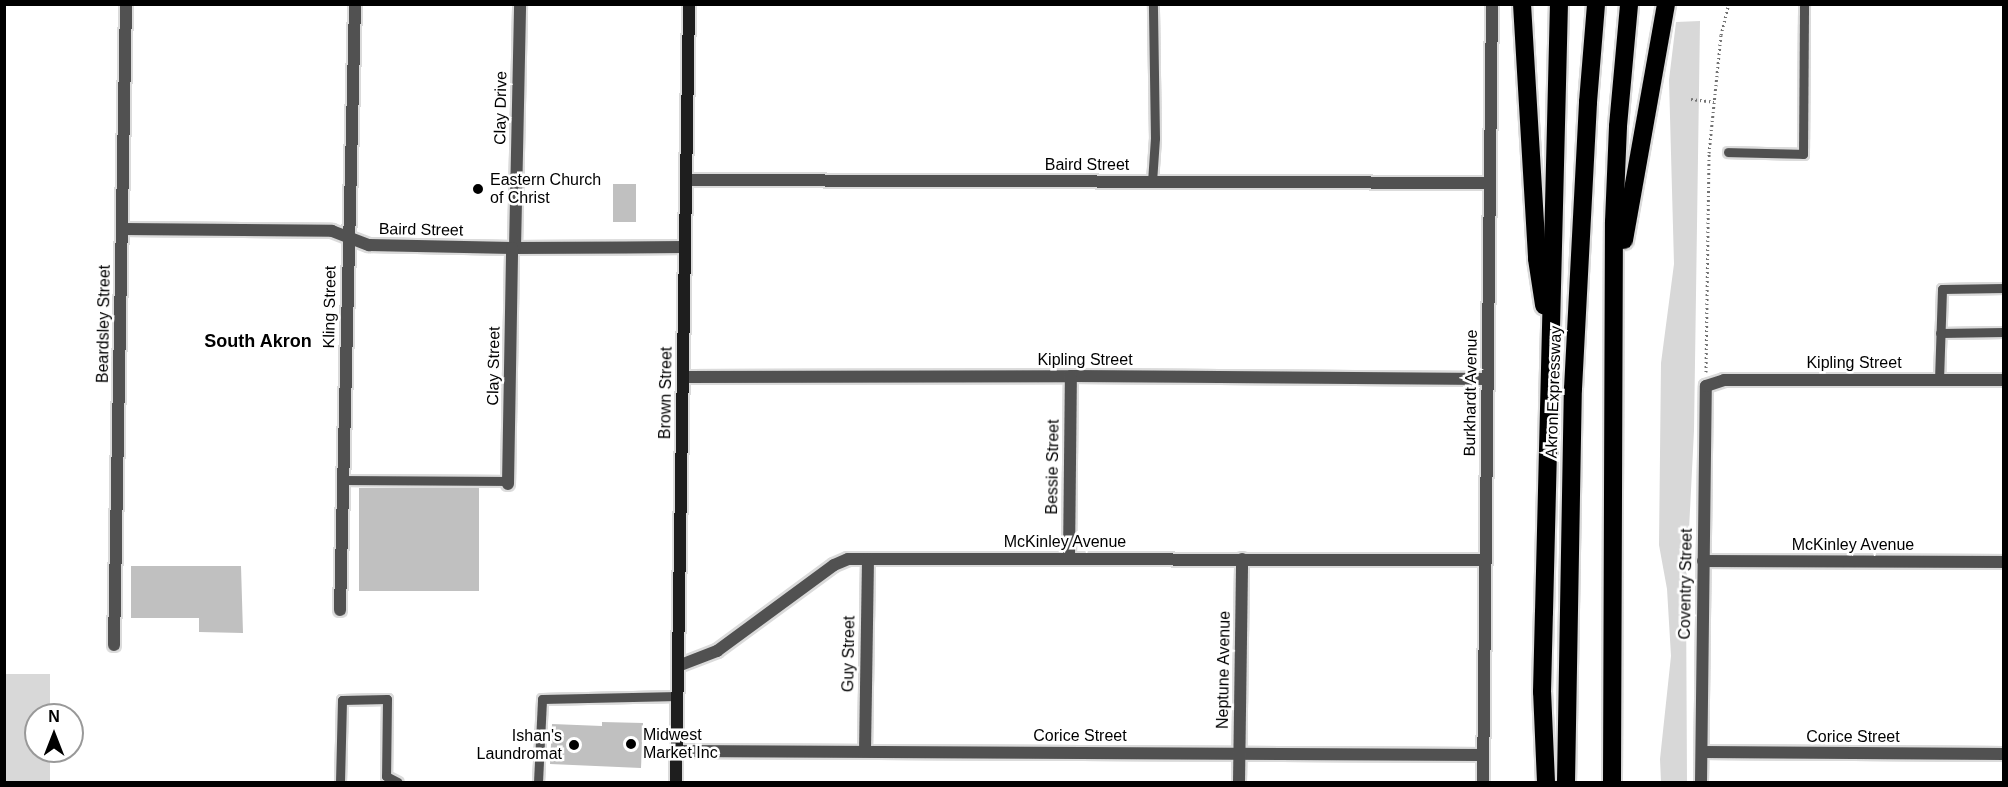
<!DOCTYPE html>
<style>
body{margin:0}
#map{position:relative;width:2008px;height:787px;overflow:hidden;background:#fff;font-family:Helvetica,sans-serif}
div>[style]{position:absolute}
.green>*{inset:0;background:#d8d8d8}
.building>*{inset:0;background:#c0c0c0;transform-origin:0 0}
.path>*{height:3px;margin-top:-1.5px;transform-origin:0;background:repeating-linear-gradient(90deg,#737373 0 1.5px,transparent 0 4.5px)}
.roads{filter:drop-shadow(2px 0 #dbdbdb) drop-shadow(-2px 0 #dbdbdb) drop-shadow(0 2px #dbdbdb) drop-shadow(0 -2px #dbdbdb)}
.service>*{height:9px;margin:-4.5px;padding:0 4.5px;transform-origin:4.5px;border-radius:4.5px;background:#515151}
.minor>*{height:12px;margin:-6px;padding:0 6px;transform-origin:6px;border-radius:6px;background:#515151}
.secondary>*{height:12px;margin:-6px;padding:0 6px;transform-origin:6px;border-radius:6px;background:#1e1e1e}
.motorway>*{height:18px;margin:-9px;padding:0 9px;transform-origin:9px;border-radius:9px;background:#000}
.dots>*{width:16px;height:16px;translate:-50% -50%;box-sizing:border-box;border:3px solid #fff;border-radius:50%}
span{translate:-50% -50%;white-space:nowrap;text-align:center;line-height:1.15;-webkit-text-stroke:5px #fff;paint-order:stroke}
.street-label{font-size:16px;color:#000}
.poi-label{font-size:16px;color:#000}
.left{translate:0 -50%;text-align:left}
.right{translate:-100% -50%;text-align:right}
.neighbourhood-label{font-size:18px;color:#000;font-weight:700}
.frame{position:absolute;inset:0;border:6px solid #000;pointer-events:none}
.north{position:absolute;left:24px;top:703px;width:60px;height:60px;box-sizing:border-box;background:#fff;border:2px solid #999;border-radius:50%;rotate:0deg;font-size:16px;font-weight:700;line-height:24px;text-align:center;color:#000}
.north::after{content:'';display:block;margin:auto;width:21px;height:27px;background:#000;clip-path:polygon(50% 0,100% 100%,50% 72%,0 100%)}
</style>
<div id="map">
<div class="green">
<i style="clip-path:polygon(1700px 21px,1694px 431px,1686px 589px,1687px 782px,1661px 782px,1660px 759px,1671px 656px,1667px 589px,1659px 545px,1661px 363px,1674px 264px,1669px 80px,1676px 22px)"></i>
<i style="clip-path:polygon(5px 674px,50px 674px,50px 715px,36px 715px,36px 751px,50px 751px,50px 782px,5px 782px)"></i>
</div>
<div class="building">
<i style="left:613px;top:184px;width:23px;height:38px"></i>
<i style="left:359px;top:488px;width:120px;height:103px"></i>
<i style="clip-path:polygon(131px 566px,241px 566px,243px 633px,199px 632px,199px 618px,131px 618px)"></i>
<i style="clip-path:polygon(602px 722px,643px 723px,641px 768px,550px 764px,552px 724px,602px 726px)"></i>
</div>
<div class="path">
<i style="left:1691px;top:99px;width:23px;rotate:7deg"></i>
<i style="left:1706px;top:372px;width:219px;rotate:-89.2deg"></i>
<i style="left:1709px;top:153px;width:119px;rotate:-84.2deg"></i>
<i style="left:1721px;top:35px;width:32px;rotate:-76deg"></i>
</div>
<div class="roads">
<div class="service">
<i style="left:1728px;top:152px;width:75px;rotate:1.5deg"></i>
<i style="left:1803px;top:154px;width:150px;rotate:-89.6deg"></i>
<i style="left:1152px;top:182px;width:44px;rotate:-86.1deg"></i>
<i style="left:1155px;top:138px;width:134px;rotate:-90.9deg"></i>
<i style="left:1940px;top:333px;width:64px;rotate:-0.9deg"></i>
<i style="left:1939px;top:380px;width:91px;rotate:-88.1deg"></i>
<i style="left:1942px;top:289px;width:62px;rotate:-0.9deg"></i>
<i style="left:343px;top:480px;width:166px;rotate:0.3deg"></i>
<i style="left:340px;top:782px;width:82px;rotate:-88.6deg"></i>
<i style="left:342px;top:700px;width:45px;rotate:-1.3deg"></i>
<i style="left:387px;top:699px;width:77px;rotate:90.7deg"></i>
<i style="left:386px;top:776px;width:13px;rotate:27deg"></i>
<i style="left:538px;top:782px;width:83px;rotate:-87.2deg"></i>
<i style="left:542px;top:699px;width:136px;rotate:-1.3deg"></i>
</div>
<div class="minor">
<i style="left:686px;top:180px;width:803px;rotate:0.21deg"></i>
<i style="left:123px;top:229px;width:209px;rotate:0.5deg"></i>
<i style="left:332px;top:231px;width:40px;rotate:21deg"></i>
<i style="left:369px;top:245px;width:143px;rotate:1.2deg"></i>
<i style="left:512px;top:248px;width:173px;rotate:-0.3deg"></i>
<i style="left:515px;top:248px;width:244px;rotate:-88.8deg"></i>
<i style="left:683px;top:377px;width:388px;rotate:-0.1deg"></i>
<i style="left:1071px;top:376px;width:417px;rotate:0.4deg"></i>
<i style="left:508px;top:484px;width:236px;rotate:-89deg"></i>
<i style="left:1069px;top:558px;width:182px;rotate:-89.4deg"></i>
<i style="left:1703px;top:561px;width:301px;rotate:0.2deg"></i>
<i style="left:340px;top:610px;width:606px;rotate:-88.58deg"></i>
<i style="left:114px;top:645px;width:641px;rotate:-88.93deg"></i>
<i style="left:678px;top:666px;width:42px;rotate:-21deg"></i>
<i style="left:717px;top:651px;width:145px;rotate:-36.3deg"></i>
<i style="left:834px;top:565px;width:15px;rotate:-23deg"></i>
<i style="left:848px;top:559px;width:636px;rotate:0.09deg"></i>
<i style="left:677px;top:751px;width:806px;rotate:0.28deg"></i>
<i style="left:865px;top:751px;width:192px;rotate:-89.1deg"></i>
<i style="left:1702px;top:752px;width:302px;rotate:0.4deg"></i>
<i style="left:1239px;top:782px;width:223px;rotate:-89.2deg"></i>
<i style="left:1483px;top:782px;width:778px;rotate:-89.34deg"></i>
<i style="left:1701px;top:782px;width:396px;rotate:-89.3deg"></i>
<i style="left:1706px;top:386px;width:19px;rotate:-18deg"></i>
<i style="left:1724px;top:380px;width:280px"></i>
</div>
<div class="secondary">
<i style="left:676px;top:782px;width:778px;rotate:-89.04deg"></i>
</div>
<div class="motorway">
<i style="left:1522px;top:4px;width:255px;rotate:86.6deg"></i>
<i style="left:1537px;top:259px;width:47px;rotate:81.3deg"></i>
<i style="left:1624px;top:240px;width:240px;rotate:-79.9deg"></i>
<i style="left:1546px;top:782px;width:90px;rotate:-92.5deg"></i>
<i style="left:1542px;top:692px;width:80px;rotate:-88.6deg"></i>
<i style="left:1544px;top:612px;width:608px;rotate:-88.59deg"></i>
<i style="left:1566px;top:782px;width:393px;rotate:-89deg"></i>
<i style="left:1573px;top:389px;width:287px;rotate:-87deg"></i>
<i style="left:1588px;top:102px;width:98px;rotate:-85.3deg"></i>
<i style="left:1612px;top:782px;width:560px;rotate:-89.8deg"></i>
<i style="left:1614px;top:222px;width:96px;rotate:-87.6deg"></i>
<i style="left:1618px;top:126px;width:122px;rotate:-84.8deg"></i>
</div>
</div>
<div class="dots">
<i style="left:478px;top:189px;background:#000"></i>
<i style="left:631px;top:744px;background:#000"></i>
<i style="left:574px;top:745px;background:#000"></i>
</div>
<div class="street-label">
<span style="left:501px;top:108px;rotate:-89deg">Clay Drive</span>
<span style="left:1087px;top:165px">Baird Street</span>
<span style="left:421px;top:230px;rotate:1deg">Baird Street</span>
<span style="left:330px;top:307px;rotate:-89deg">Kling Street</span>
<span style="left:104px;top:324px;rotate:-89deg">Beardsley Street</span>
<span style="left:1085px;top:360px">Kipling Street</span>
<span style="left:1854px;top:363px">Kipling Street</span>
<span style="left:494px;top:366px;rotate:-89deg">Clay Street</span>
<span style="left:1554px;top:392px;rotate:-88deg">Akron Expressway</span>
<span style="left:666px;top:393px;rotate:-89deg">Brown Street</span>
<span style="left:1471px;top:393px;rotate:-89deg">Burkhardt Avenue</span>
<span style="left:1053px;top:467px;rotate:-89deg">Bessie Street</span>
<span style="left:1065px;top:542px">McKinley Avenue</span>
<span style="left:1853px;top:545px">McKinley Avenue</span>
<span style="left:1686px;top:584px;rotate:-89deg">Coventry Street</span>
<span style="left:849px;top:654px;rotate:-89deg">Guy Street</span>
<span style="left:1224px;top:670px;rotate:-89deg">Neptune Avenue</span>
<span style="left:1080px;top:736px">Corice Street</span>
<span style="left:1853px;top:737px">Corice Street</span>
</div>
<div class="poi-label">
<span class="left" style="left:490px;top:189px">Eastern Church<br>of Christ</span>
<span class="left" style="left:643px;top:744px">Midwest<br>Market Inc</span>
<span class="right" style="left:562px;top:745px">Ishan's<br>Laundromat</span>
</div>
<div class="neighbourhood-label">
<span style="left:258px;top:341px">South Akron</span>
</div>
<div class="frame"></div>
<div class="north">N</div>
</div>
